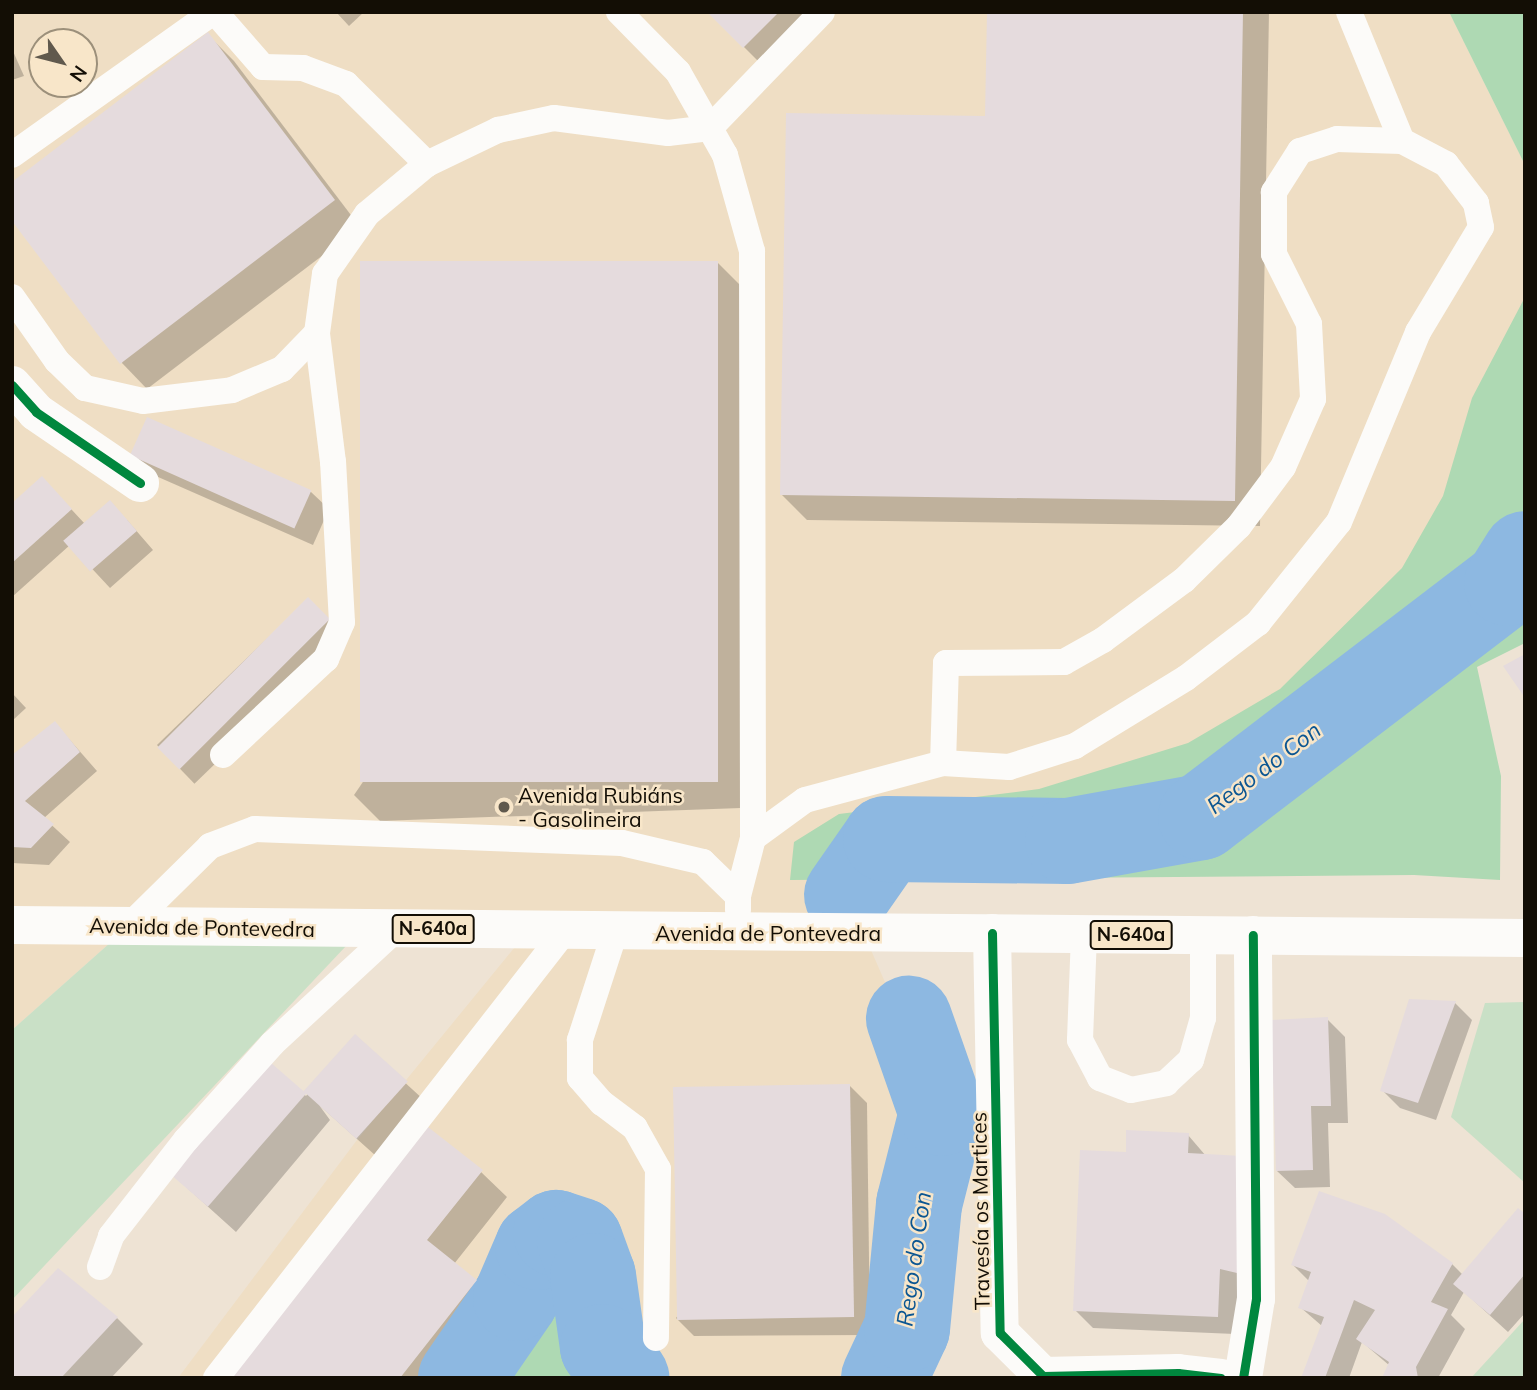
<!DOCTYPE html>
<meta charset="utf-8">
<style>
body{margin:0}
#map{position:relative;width:1537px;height:1390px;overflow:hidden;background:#eee3d4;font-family:Mulish,sans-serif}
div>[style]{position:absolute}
.built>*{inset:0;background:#efdec4}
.green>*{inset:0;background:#c9e0c6}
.forest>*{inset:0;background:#aed9b3}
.shadow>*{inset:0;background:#0003;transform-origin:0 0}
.river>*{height:86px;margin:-43px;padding:0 43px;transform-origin:43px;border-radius:43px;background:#8db8e1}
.building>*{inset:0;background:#e5dbdd;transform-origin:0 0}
.lane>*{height:26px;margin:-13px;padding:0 13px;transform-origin:13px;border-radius:13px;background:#fcfbf9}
.street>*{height:38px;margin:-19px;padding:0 19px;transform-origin:19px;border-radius:19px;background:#fcfbf9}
.primary>*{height:38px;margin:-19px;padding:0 19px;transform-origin:19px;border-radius:19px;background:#fcfbf9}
.cycleway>*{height:9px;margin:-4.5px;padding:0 4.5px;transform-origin:4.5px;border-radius:4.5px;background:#00873e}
.dots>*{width:19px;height:19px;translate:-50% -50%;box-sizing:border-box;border:4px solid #f8e6c9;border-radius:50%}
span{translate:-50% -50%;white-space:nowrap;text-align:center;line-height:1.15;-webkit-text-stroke:5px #f8e6c9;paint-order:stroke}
.shield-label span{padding:2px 5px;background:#f8e6c9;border:2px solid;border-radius:5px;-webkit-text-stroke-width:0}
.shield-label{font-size:19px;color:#130e05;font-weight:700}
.poi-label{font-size:21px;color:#130e05}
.left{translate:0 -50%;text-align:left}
.street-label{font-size:21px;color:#130e05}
.water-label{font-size:23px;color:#0b5692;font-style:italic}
.frame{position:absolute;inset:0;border:14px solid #130e05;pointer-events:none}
.north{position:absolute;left:28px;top:28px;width:70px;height:70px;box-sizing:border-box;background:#f8e6c9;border:2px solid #9c907b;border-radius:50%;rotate:125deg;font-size:19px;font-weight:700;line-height:28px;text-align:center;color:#130e05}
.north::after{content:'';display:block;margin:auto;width:24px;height:32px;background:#60594d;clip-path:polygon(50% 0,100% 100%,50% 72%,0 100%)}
</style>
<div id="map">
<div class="built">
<i style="clip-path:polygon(evenodd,12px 12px,1449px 12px,1525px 165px,1525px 484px,1248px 785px,886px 839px,847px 895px,942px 1113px,907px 1329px,884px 1378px,626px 1378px,603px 1347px,593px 1276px,580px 1241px,556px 1233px,538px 1247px,516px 1298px,461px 1378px,178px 1378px,357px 1140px,528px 931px,129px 926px,12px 1030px,12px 12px,42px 42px,84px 42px,84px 84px,42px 84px,42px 42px)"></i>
</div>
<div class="green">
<i style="clip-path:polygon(129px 926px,363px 928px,12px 1300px,12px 1030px)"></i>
<i style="clip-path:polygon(1525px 1002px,1525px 1183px,1451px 1117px,1485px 1003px)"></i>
<i style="clip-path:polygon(1525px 1319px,1525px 1378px,1471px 1378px)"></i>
</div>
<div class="forest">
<i style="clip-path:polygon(1449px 12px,1525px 12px,1525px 165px)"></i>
<i style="clip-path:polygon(1525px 297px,1525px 643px,1477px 667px,1501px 776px,1500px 880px,1414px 875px,790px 880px,794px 842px,839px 814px,1039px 789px,1188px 743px,1280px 689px,1402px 568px,1443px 496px,1472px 398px)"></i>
<i style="clip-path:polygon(580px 1241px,603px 1347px,626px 1378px,461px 1378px,516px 1298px,538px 1247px)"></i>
</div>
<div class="shadow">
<i style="clip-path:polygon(336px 12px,364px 12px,349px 26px)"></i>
<i style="clip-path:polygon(709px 12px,830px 12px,770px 73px)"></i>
<i style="clip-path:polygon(989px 12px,1269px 12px,1260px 526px,807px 520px,781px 494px,987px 118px)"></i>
<i style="clip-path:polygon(208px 35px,234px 61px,360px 227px,147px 389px,122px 363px)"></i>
<i style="clip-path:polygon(12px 49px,24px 76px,12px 80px)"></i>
<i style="clip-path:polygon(718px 263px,744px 289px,741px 808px,380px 821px,354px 795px)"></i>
<i style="clip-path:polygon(147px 419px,311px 492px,329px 509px,313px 545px,149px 473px,131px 455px)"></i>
<i style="clip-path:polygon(59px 496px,85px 524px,127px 520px,153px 550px,110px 588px,70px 545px,12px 597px,12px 505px)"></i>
<i style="left:308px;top:599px;width:54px;height:210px;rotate:46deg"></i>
<i style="clip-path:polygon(12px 693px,26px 708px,12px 721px)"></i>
<i style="clip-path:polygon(55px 723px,97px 771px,44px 818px,70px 842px,49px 865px,12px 863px,12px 757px)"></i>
<i style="clip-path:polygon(1455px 1003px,1472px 1020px,1436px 1120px,1400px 1108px,1382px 1090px)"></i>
<i style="clip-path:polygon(1327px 1019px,1345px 1037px,1348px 1123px,1328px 1123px,1330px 1187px,1295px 1188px,1277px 1171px)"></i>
<i style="clip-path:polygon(355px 1037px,424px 1100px,376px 1156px,319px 1105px,330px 1120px,236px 1232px,175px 1177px,270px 1065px,306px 1096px)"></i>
<i style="clip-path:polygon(849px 1085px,867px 1103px,870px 1335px,694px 1336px,676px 1318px)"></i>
<i style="clip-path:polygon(1188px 1135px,1206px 1156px,1259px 1175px,1235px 1334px,1093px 1328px,1075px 1310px)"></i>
<i style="clip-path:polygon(481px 1172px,507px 1197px,454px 1264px,502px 1307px,446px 1378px,232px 1378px)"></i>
<i style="clip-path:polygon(1525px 1216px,1525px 1313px,1508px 1332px,1464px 1292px,1451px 1315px,1465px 1329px,1438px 1378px,1384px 1378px,1390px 1366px,1362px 1342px,1349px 1378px,1303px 1378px,1322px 1326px,1300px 1307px,1309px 1281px,1293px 1265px,1452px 1264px,1463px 1275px)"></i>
<i style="clip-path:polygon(117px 1318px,143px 1344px,111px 1378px,12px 1378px)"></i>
</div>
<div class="river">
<i style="left:847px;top:895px;width:68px;rotate:-55.1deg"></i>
<i style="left:886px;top:839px;width:182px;rotate:0.6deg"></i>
<i style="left:1068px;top:841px;width:135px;rotate:-10.2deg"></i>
<i style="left:1201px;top:817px;width:385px;rotate:-37.4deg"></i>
<i style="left:1507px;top:583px;width:34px;rotate:-58deg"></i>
<i style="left:461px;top:1378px;width:97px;rotate:-55.5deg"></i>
<i style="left:516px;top:1298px;width:56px;rotate:-66.7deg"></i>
<i style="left:538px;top:1247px;width:23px;rotate:-38deg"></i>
<i style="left:556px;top:1233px;width:25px;rotate:18deg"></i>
<i style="left:580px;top:1241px;width:37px;rotate:70deg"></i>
<i style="left:593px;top:1276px;width:72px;rotate:82deg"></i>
<i style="left:603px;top:1347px;width:39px;rotate:53deg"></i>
<i style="left:884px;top:1378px;width:54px;rotate:-64.9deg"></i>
<i style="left:907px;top:1329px;width:126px;rotate:-84.5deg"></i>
<i style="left:919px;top:1204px;width:94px;rotate:-75.8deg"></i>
<i style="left:942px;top:1113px;width:100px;rotate:-109.3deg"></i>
</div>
<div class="building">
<i style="clip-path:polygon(707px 12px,779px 12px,743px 48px)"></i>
<i style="clip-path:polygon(987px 12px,1243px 12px,1235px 501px,780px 495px,786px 113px,985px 116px)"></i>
<i style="clip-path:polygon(208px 32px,335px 200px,120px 364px,12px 221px,12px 182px)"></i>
<i style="left:718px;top:261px;width:521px;height:358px;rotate:90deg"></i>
<i style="left:147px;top:417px;width:180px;height:42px;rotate:24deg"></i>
<i style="clip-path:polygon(42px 476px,72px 509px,12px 563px,12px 503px)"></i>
<i style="left:110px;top:500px;width:41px;height:62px;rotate:49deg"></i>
<i style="left:308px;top:597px;width:31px;height:213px;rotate:45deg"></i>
<i style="clip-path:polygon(1525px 654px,1525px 698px,1503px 666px)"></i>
<i style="clip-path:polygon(55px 721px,80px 752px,25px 801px,54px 824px,31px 848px,12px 847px,12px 755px)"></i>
<i style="clip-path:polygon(1409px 999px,1456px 1001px,1418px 1103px,1380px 1091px)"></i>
<i style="clip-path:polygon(1328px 1017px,1331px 1106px,1311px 1106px,1313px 1170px,1276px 1171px,1271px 1020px)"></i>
<i style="left:355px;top:1034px;width:71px;height:77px;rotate:42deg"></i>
<i style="left:270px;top:1062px;width:48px;height:150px;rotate:41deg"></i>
<i style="left:850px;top:1084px;width:233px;height:177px;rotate:89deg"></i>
<i style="clip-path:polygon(428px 1127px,483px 1170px,427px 1240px,477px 1280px,400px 1378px,230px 1378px)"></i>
<i style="clip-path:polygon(1126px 1130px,1189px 1133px,1188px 1153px,1242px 1156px,1237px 1273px,1220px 1269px,1218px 1317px,1073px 1311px,1080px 1150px,1126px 1152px)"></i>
<i style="clip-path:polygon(1319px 1191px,1385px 1214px,1453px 1263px,1431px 1302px,1448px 1309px,1416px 1367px,1418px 1378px,1382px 1378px,1389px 1362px,1356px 1339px,1375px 1310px,1354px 1300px,1325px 1378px,1301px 1378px,1324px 1317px,1298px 1308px,1311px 1272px,1291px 1265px)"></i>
<i style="clip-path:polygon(1518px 1208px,1525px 1214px,1525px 1274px,1490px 1315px,1453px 1284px)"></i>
<i style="clip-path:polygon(58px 1268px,118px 1317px,61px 1378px,12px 1378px,12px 1317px)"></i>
</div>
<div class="lane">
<i style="left:215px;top:12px;width:73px;rotate:48.9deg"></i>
<i style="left:263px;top:67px;width:40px;rotate:1.4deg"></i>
<i style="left:303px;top:68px;width:46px;rotate:20.4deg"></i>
<i style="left:346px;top:84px;width:114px;rotate:44.6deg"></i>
<i style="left:619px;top:12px;width:84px;rotate:45.5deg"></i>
<i style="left:678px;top:72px;width:95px;rotate:60.5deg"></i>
<i style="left:725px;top:155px;width:100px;rotate:74.3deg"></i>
<i style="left:752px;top:251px;width:587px;rotate:89.9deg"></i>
<i style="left:1349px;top:12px;width:139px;rotate:67.7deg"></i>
<i style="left:12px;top:155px;width:247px;rotate:-35.4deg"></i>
<i style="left:12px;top:297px;width:78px;rotate:54.9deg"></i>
<i style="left:57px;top:361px;width:39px;rotate:44deg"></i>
<i style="left:85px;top:388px;width:59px;rotate:12.6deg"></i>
<i style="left:143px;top:401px;width:90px;rotate:-7deg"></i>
<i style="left:232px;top:390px;width:54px;rotate:-22.8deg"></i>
<i style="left:282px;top:369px;width:50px;rotate:-45.8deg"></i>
<i style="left:223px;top:755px;width:141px;rotate:-43deg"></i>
<i style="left:326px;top:659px;width:40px;rotate:-66.6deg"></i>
<i style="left:342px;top:622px;width:160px;rotate:-93.2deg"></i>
<i style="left:333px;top:462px;width:130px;rotate:-97.1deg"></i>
<i style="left:317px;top:333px;width:60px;rotate:-82.3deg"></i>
<i style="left:325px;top:274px;width:73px;rotate:-55deg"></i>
<i style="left:367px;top:214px;width:78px;rotate:-39.8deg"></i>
<i style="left:427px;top:164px;width:79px;rotate:-25.6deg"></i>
<i style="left:498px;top:130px;width:57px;rotate:-12.1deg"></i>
<i style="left:554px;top:118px;width:115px;rotate:7.5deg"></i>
<i style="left:668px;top:133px;width:42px;rotate:-6.8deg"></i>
<i style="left:710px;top:128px;width:161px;rotate:-46deg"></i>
<i style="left:738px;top:896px;width:60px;rotate:-75.5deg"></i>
<i style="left:753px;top:838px;width:64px;rotate:-36.2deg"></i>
<i style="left:805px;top:800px;width:143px;rotate:-15deg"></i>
<i style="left:943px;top:763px;width:66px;rotate:3.5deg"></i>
<i style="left:1009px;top:767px;width:69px;rotate:-17.7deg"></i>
<i style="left:1075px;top:746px;width:130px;rotate:-31.5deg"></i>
<i style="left:1186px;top:678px;width:91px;rotate:-37.4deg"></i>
<i style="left:1258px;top:623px;width:129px;rotate:-51.3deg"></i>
<i style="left:1339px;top:522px;width:206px;rotate:-67.4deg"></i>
<i style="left:1418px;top:332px;width:122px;rotate:-59deg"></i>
<i style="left:1481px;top:227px;width:25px;rotate:-102deg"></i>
<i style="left:1476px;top:203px;width:49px;rotate:-127.6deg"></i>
<i style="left:1446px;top:164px;width:50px;rotate:-152.4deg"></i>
<i style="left:1402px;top:141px;width:65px;rotate:-178.2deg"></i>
<i style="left:1337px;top:139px;width:39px;rotate:162deg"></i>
<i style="left:1300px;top:151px;width:49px;rotate:122.4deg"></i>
<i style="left:1274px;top:192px;width:62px;rotate:90deg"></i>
<i style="left:1274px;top:254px;width:78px;rotate:63.4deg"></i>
<i style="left:1309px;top:324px;width:75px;rotate:86.9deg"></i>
<i style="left:1313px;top:399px;width:74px;rotate:113.8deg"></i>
<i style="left:1283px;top:467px;width:74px;rotate:126.7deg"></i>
<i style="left:1239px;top:526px;width:77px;rotate:135.5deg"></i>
<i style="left:1184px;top:580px;width:101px;rotate:143.5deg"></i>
<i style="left:1103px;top:640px;width:45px;rotate:150.6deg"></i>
<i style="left:1064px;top:662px;width:118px;rotate:179.5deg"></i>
<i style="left:946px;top:663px;width:100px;rotate:91.7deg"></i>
<i style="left:129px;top:926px;width:114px;rotate:-44.6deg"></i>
<i style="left:210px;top:846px;width:48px;rotate:-20.7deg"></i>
<i style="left:255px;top:829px;width:367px;rotate:2.2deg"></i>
<i style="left:622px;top:843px;width:83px;rotate:13.2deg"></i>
<i style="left:703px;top:862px;width:49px;rotate:44.2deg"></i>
<i style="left:738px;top:896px;width:14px;rotate:90deg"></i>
<i style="left:615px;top:932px;width:114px;rotate:108deg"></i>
<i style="left:580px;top:1040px;width:38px;rotate:90deg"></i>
<i style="left:580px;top:1078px;width:33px;rotate:49deg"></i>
<i style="left:602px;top:1103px;width:41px;rotate:37.1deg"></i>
<i style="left:635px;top:1128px;width:47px;rotate:60.7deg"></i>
<i style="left:658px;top:1169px;width:169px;rotate:90.7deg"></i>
<i style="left:1084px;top:935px;width:105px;rotate:92.2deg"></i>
<i style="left:1080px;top:1040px;width:43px;rotate:62.2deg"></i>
<i style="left:1100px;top:1078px;width:33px;rotate:21deg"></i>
<i style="left:1131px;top:1090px;width:36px;rotate:-11deg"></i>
<i style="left:1166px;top:1083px;width:34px;rotate:-43deg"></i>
<i style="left:1191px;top:1060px;width:44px;rotate:-74.1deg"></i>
<i style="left:1203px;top:1018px;width:83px;rotate:-90deg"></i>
<i style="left:100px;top:1267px;width:33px;rotate:-70deg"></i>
<i style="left:111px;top:1236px;width:122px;rotate:-52deg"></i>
<i style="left:186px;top:1140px;width:129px;rotate:-48.1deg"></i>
<i style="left:272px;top:1044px;width:169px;rotate:-42.8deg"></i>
<i style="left:216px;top:1378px;width:567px;rotate:-52.02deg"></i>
</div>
<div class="street">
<i style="left:12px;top:385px;width:36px;rotate:48deg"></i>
<i style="left:36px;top:412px;width:126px;rotate:34.3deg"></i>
<i style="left:992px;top:933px;width:400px;rotate:88.9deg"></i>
<i style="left:1000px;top:1333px;width:61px;rotate:45deg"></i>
<i style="left:1043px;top:1376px;width:135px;rotate:-1.3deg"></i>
<i style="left:1178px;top:1373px;width:43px;rotate:6.6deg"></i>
<i style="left:1243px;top:1378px;width:80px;rotate:-80.7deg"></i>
<i style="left:1256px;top:1299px;width:364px;rotate:-90.5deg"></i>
</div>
<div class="primary">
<i style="left:12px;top:925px;width:1513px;rotate:0.49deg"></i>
</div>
<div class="cycleway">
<i style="left:12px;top:385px;width:36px;rotate:48deg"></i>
<i style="left:36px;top:412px;width:126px;rotate:34.3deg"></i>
<i style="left:992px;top:933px;width:400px;rotate:88.9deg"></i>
<i style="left:1000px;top:1333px;width:61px;rotate:45deg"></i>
<i style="left:1043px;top:1376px;width:135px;rotate:-1.3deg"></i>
<i style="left:1178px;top:1373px;width:43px;rotate:6.6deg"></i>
<i style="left:1243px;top:1378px;width:80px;rotate:-80.7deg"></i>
<i style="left:1256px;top:1299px;width:364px;rotate:-90.5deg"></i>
</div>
<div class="dots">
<i style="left:504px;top:807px;background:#60594d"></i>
</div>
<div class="shield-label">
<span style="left:433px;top:929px">N-640a</span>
<span style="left:1131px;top:935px">N-640a</span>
</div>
<div class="poi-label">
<span class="left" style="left:518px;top:807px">Avenida Rubiáns<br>- Gasolineira</span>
</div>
<div class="street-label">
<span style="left:202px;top:927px;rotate:1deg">Avenida de Pontevedra</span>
<span style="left:768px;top:933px">Avenida de Pontevedra</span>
<span style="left:980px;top:1211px;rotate:-91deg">Travesía os Martices</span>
</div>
<div class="water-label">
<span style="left:1264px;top:768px;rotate:-37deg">Rego do Con</span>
<span style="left:914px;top:1259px;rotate:-82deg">Rego do Con</span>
</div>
<div class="frame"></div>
<div class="north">N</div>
</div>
